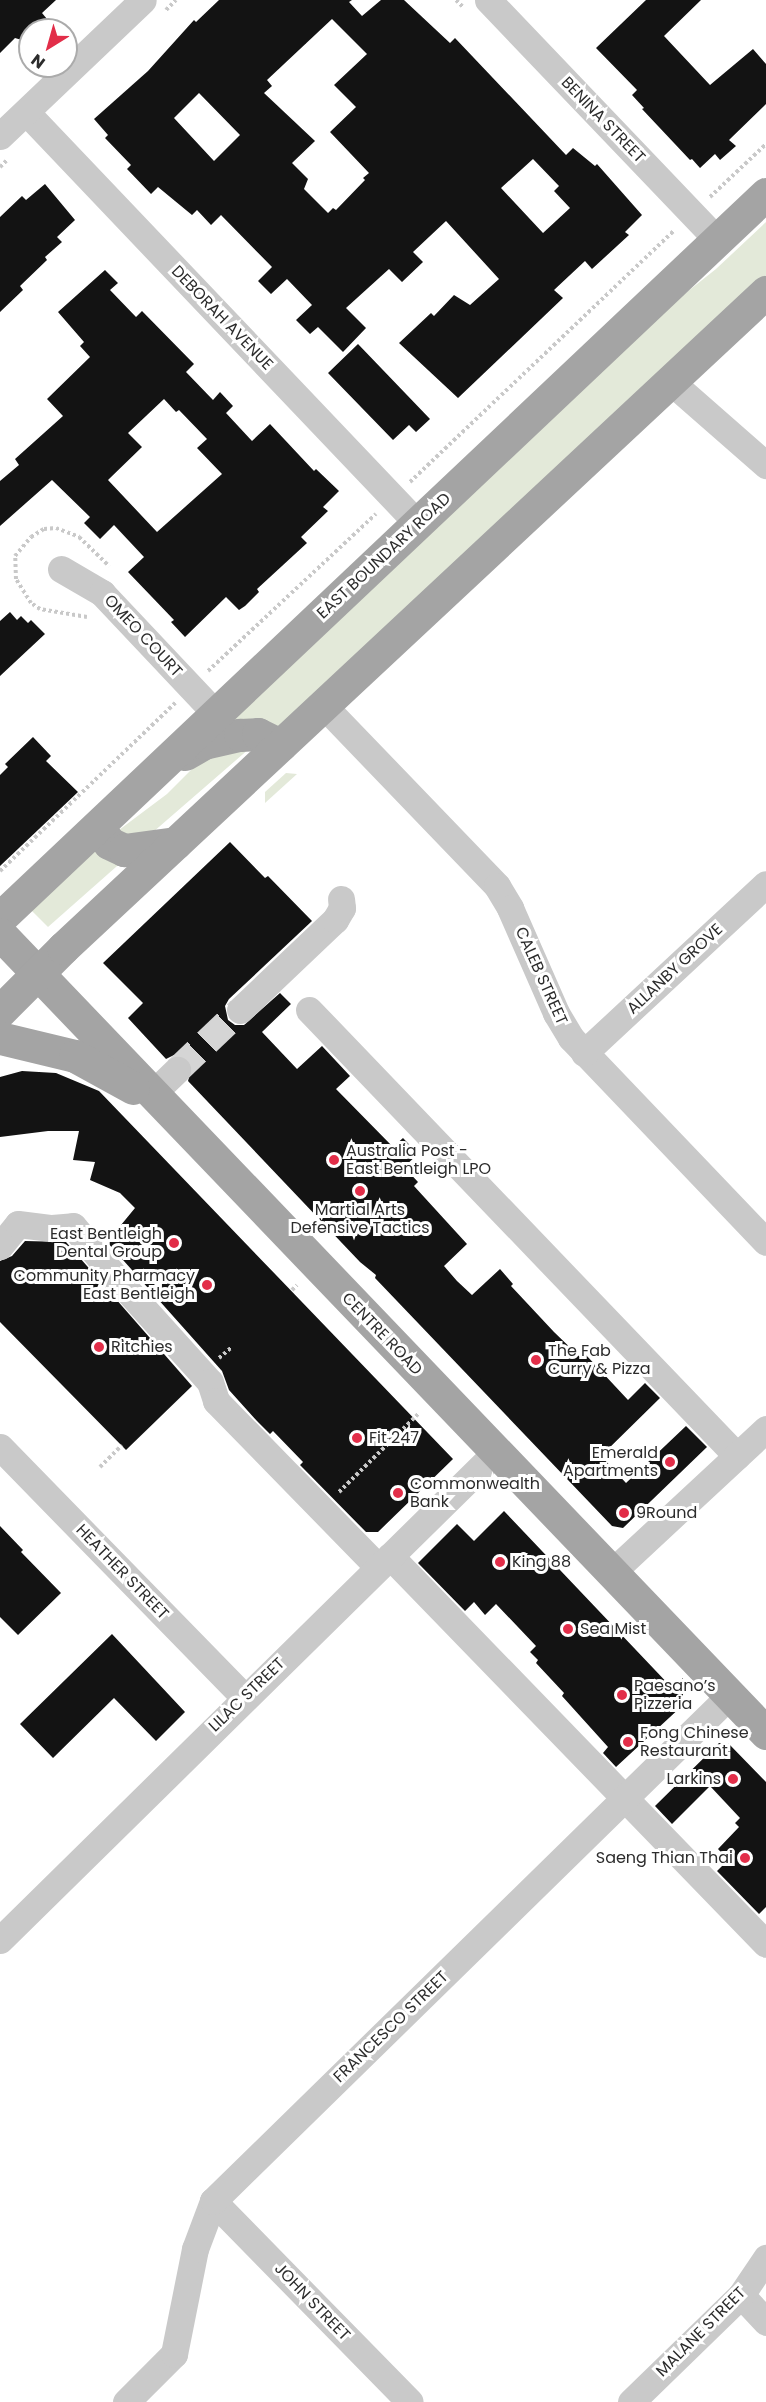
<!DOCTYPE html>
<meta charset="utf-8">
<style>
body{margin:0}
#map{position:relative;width:766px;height:2402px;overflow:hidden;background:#fff;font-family:Poppins,sans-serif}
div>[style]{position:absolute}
.green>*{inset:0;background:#e3e9d9}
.building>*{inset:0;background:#131313}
.minor-tunnel>*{height:27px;margin-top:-13.5px;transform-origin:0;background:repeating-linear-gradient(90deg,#d5d5d5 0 27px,transparent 0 41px)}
.path>*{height:4px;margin-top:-2px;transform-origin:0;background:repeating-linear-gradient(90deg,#c9c9c9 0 3px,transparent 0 6px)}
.minor>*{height:27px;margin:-13.5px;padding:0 13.5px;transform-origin:13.5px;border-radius:13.5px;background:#c9c9c9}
.major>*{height:33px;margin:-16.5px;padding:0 16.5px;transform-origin:16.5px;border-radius:16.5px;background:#a4a4a4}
.dots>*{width:16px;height:16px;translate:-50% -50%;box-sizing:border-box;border:3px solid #fff;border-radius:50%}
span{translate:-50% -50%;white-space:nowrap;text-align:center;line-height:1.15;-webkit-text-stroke:6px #fff;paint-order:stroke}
.street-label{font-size:16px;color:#2c2c2c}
.poi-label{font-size:16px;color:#2c2c2c}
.left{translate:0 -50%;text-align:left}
.right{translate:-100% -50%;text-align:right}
.north{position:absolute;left:18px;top:18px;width:60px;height:60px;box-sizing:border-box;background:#fff;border:2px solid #ababab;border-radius:50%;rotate:217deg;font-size:16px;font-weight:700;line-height:24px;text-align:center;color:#2c2c2c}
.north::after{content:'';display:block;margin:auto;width:21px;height:27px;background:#e22e49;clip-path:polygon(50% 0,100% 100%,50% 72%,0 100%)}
</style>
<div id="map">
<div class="green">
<i style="clip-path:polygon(766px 222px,766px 275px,282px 727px,228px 720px,639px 330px,716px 269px)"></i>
<i style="clip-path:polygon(250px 748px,137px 846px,119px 830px,167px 794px,200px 761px)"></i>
<i style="clip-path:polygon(286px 773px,297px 774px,265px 803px,265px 792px)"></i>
<i style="clip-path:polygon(92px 848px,125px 859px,48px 927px,30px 909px)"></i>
</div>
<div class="building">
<i style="clip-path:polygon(0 0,56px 0,42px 13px,47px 19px,36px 30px,30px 30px,30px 36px,25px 41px,15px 38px,0 53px)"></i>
<i style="clip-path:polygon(evenodd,219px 0,352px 0,349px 2px,362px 16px,381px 0,404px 0,450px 43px,455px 38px,566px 155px,573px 148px,595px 166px,597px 164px,642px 215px,625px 232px,629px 235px,592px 269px,585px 261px,554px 290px,563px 298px,458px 398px,399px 343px,431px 313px,434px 316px,454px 295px,470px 305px,499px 279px,446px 221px,413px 252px,423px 262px,402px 282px,389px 269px,346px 308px,366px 328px,343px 352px,318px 327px,310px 334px,296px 320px,312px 305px,287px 279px,271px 294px,258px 281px,272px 267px,221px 215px,211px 225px,197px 210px,192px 215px,158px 187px,151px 194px,127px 169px,131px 165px,105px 138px,108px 135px,94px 119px,148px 71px,194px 20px,196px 22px,219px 0,332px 19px,367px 54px,334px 85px,356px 107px,330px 132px,369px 173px,363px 178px,365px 180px,336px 210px,333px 208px,328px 213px,304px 189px,308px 179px,292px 163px,315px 141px,264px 93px,272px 86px,267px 80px,332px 19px,219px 0,199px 93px,240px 135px,214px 161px,174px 118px,199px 93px,219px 0,533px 159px,559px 186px,554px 191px,570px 208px,543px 233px,501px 188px,533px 159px)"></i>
<i style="clip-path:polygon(646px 0,701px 0,664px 36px,710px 85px,753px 49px,766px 64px,766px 104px,729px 140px,736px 146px,720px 160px,715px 154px,700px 168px,692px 159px,690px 160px,642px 109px,644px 108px,632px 95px,637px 90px,596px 48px)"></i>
<i style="clip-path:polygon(45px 184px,75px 220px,57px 237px,62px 242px,45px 257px,47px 260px,20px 286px,23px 290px,0 312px,0 217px,22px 196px,26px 200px)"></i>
<i style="clip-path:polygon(evenodd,105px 270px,118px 283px,110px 290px,136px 317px,142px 311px,194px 364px,186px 372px,213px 400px,220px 392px,233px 406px,226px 413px,252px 441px,270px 424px,314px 471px,316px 469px,339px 491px,323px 507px,328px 511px,301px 537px,307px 543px,257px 589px,259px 592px,245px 606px,239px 610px,226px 597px,185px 637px,171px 622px,174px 620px,128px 572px,144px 557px,114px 525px,100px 539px,84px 523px,90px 517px,52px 480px,0 526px,0 481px,19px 465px,15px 459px,63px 416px,47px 399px,90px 357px,80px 346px,84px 342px,58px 312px,105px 270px,164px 399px,176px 412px,179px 410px,207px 439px,197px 448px,222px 474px,157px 532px,108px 480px,142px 447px,128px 433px,164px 399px)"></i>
<i style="clip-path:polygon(358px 344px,430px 419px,416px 432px,409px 425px,393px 440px,328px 373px)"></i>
<i style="clip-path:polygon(10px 612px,17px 620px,21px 616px,28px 623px,31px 620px,45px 634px,0 676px,0 621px)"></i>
<i style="clip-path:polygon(33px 737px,51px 756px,46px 761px,78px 792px,0 866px,0 775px,8px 767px,5px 764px)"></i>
<i style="clip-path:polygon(230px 842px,265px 878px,268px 876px,312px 921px,229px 999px,225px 1006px,228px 1020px,235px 1025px,244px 1025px,280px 993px,291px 1004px,262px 1032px,297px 1069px,322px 1046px,350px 1076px,336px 1089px,393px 1147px,403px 1138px,418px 1154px,404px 1167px,418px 1182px,414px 1186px,467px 1244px,444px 1266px,457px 1281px,472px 1295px,500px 1269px,513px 1284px,511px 1286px,554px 1332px,582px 1359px,586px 1355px,628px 1400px,645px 1383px,660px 1398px,601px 1456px,626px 1483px,686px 1426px,707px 1447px,623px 1528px,612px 1526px,375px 1278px,376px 1275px,360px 1262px,188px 1081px,192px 1067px,188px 1059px,174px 1055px,166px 1059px,128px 1018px,143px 1003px,103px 963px)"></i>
<i style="clip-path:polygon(22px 1071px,56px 1073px,99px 1091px,453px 1459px,378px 1532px,366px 1532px,300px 1465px,303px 1462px,273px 1431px,270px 1434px,257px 1421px,229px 1390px,222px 1371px,107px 1242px,135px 1208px,120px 1193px,90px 1180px,95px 1162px,73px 1160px,79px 1131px,48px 1131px,0 1137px,0 1077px)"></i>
<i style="clip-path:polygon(25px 1241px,66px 1242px,192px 1386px,126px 1450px,0 1322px,0 1261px,12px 1256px)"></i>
<i style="clip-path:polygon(504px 1511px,673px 1689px,683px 1678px,683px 1705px,616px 1767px,603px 1753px,608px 1747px,562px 1696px,564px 1693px,536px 1663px,538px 1660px,530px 1652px,536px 1646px,496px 1604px,485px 1615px,474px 1602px,465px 1611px,418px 1563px,457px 1524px,474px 1541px)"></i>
<i style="clip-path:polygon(0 1526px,23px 1550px,21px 1552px,61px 1593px,18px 1635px,0 1617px)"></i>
<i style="clip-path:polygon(112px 1634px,185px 1712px,156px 1741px,114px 1698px,53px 1758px,20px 1724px)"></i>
<i style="clip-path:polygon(719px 1743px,729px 1744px,766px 1782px,766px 1907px,759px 1914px,717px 1871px,728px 1860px,718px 1849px,739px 1827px,735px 1823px,740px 1818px,710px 1786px,672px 1824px,655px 1806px)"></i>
</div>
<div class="minor-tunnel">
<i style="left:177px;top:1070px;width:87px;rotate:-43.6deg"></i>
</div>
<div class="path">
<i style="left:456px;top:0;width:11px;rotate:45deg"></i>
<i style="left:166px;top:10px;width:14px;rotate:-45deg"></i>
<i style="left:0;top:167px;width:11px;rotate:-45deg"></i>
<i style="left:710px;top:197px;width:77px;rotate:-43.4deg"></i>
<i style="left:410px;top:482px;width:364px;rotate:-43.6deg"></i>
<i style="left:87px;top:617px;width:48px;rotate:-170.3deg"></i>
<i style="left:40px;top:609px;width:11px;rotate:-146deg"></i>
<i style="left:31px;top:603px;width:28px;rotate:-122deg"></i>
<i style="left:16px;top:579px;width:23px;rotate:-92deg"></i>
<i style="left:15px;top:556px;width:25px;rotate:-50deg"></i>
<i style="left:31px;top:537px;width:15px;rotate:-32deg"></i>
<i style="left:44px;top:529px;width:12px;rotate:-5deg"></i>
<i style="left:56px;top:528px;width:25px;rotate:21deg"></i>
<i style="left:79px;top:537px;width:42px;rotate:44deg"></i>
<i style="left:208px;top:671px;width:230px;rotate:-43.1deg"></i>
<i style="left:0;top:871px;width:243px;rotate:-43.8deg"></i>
<i style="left:292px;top:1290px;width:7px;rotate:-45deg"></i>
<i style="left:219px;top:1358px;width:17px;rotate:-40deg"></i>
<i style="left:100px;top:1467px;width:31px;rotate:-45deg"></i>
<i style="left:339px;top:1492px;width:112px;rotate:-44.6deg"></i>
</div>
<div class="minor">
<i style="left:488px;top:0;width:332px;rotate:46.3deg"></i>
<i style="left:26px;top:112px;width:569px;rotate:46.42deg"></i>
<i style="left:0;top:136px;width:197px;rotate:-43.6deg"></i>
<i style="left:670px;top:381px;width:128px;rotate:41.2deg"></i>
<i style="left:61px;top:569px;width:48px;rotate:30.3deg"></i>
<i style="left:102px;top:593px;width:166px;rotate:46.7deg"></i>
<i style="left:323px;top:705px;width:251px;rotate:46.1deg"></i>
<i style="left:497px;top:886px;width:26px;rotate:59deg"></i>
<i style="left:510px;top:908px;width:115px;rotate:66.3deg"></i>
<i style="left:556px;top:1013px;width:29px;rotate:59deg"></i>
<i style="left:571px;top:1038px;width:282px;rotate:46.3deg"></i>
<i style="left:240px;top:1010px;width:131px;rotate:-43.5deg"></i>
<i style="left:335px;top:920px;width:14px;rotate:-60deg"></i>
<i style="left:342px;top:908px;width:9px;rotate:-96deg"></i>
<i style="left:309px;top:1010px;width:618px;rotate:46.18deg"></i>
<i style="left:584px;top:1053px;width:248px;rotate:-42.9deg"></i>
<i style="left:152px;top:1094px;width:35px;rotate:-44deg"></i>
<i style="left:0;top:1246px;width:28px;rotate:-51deg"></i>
<i style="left:18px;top:1224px;width:34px;rotate:7deg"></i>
<i style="left:52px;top:1228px;width:21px;rotate:-5deg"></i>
<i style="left:73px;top:1226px;width:70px;rotate:50.2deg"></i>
<i style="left:118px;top:1280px;width:137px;rotate:48deg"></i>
<i style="left:210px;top:1382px;width:20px;rotate:72deg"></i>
<i style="left:216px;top:1401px;width:232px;rotate:45.7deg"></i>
<i style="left:0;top:1447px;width:349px;rotate:45.7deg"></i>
<i style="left:390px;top:1556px;width:540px;rotate:45.9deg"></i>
<i style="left:612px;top:1572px;width:210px;rotate:-42.9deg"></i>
<i style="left:0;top:1940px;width:696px;rotate:-44.53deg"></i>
<i style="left:213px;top:2201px;width:281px;rotate:45.6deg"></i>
<i style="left:741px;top:2295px;width:37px;rotate:47deg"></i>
<i style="left:126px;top:2402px;width:68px;rotate:-45deg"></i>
<i style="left:174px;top:2354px;width:107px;rotate:-78.7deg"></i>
<i style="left:195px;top:2249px;width:51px;rotate:-69.4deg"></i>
<i style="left:213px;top:2201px;width:723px;rotate:-44.38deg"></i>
<i style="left:631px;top:2402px;width:153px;rotate:-44.2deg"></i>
<i style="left:741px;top:2295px;width:45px;rotate:-56deg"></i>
</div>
<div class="major">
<i style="left:185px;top:754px;width:22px;rotate:-30deg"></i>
<i style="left:204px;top:743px;width:37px;rotate:-13deg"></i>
<i style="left:240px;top:735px;width:18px;rotate:-3deg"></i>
<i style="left:258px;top:734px;width:25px;rotate:26deg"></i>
<i style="left:98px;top:827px;width:19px;rotate:55deg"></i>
<i style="left:109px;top:843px;width:17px;rotate:25deg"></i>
<i style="left:124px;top:850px;width:52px;rotate:-7.7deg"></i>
<i style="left:0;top:918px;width:1054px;rotate:-43.39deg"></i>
<i style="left:0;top:934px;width:1107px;rotate:46.21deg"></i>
<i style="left:0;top:1011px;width:89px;rotate:-45deg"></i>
<i style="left:63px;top:948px;width:962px;rotate:-43.02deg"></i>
<i style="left:0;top:1038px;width:77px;rotate:13.5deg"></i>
<i style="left:75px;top:1056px;width:66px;rotate:28.9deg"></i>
</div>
<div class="dots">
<i style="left:334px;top:1160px;background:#e22e49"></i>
<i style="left:360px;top:1191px;background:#e22e49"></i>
<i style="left:174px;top:1243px;background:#e22e49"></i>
<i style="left:207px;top:1285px;background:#e22e49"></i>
<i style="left:99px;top:1347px;background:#e22e49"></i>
<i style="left:536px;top:1360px;background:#e22e49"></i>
<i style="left:357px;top:1438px;background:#e22e49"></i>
<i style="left:670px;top:1462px;background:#e22e49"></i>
<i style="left:398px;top:1493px;background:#e22e49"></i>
<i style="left:624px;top:1513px;background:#e22e49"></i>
<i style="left:500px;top:1562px;background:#e22e49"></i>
<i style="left:568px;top:1629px;background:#e22e49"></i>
<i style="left:622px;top:1695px;background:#e22e49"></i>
<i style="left:628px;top:1742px;background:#e22e49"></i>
<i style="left:733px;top:1779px;background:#e22e49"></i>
<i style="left:745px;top:1858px;background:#e22e49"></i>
</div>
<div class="street-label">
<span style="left:603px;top:120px;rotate:46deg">BENINA STREET</span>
<span style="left:222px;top:318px;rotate:46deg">DEBORAH AVENUE</span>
<span style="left:384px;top:556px;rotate:-43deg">EAST BOUNDARY ROAD</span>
<span style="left:143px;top:636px;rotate:47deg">OMEO COURT</span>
<span style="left:675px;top:969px;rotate:-43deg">ALLANBY GROVE</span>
<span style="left:541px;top:976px;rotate:66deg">CALEB STREET</span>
<span style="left:382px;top:1334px;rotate:46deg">CENTRE ROAD</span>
<span style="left:122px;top:1572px;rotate:46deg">HEATHER STREET</span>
<span style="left:247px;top:1695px;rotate:-44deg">LILAC STREET</span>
<span style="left:391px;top:2027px;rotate:-44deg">FRANCESCO STREET</span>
<span style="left:312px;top:2302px;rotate:46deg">JOHN STREET</span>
<span style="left:701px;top:2332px;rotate:-45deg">MALANE STREET</span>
</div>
<div class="poi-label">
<span class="left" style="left:346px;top:1160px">Australia Post -<br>East Bentleigh LPO</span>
<span style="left:360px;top:1219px">Martial Arts<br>Defensive Tactics</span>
<span class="right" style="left:162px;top:1243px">East Bentleigh<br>Dental Group</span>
<span class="right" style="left:195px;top:1285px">Community Pharmacy<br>East Bentleigh</span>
<span class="left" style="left:111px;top:1347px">Ritchies</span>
<span class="left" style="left:548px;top:1360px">The Fab<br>Curry &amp; Pizza</span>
<span class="left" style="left:369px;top:1438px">Fit 247</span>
<span class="right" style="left:658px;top:1462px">Emerald<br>Apartments</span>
<span class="left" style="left:410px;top:1493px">Commonwealth<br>Bank</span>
<span class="left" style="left:636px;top:1513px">9Round</span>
<span class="left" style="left:512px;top:1562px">King 88</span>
<span class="left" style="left:580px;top:1629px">Sea Mist</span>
<span class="left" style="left:634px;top:1695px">Paesano’s<br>Pizzeria</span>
<span class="left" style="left:640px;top:1742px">Fong Chinese<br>Restaurant</span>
<span class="right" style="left:721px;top:1779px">Larkins</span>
<span class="right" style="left:733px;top:1858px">Saeng Thian Thai</span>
</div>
<div class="north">N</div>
</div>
